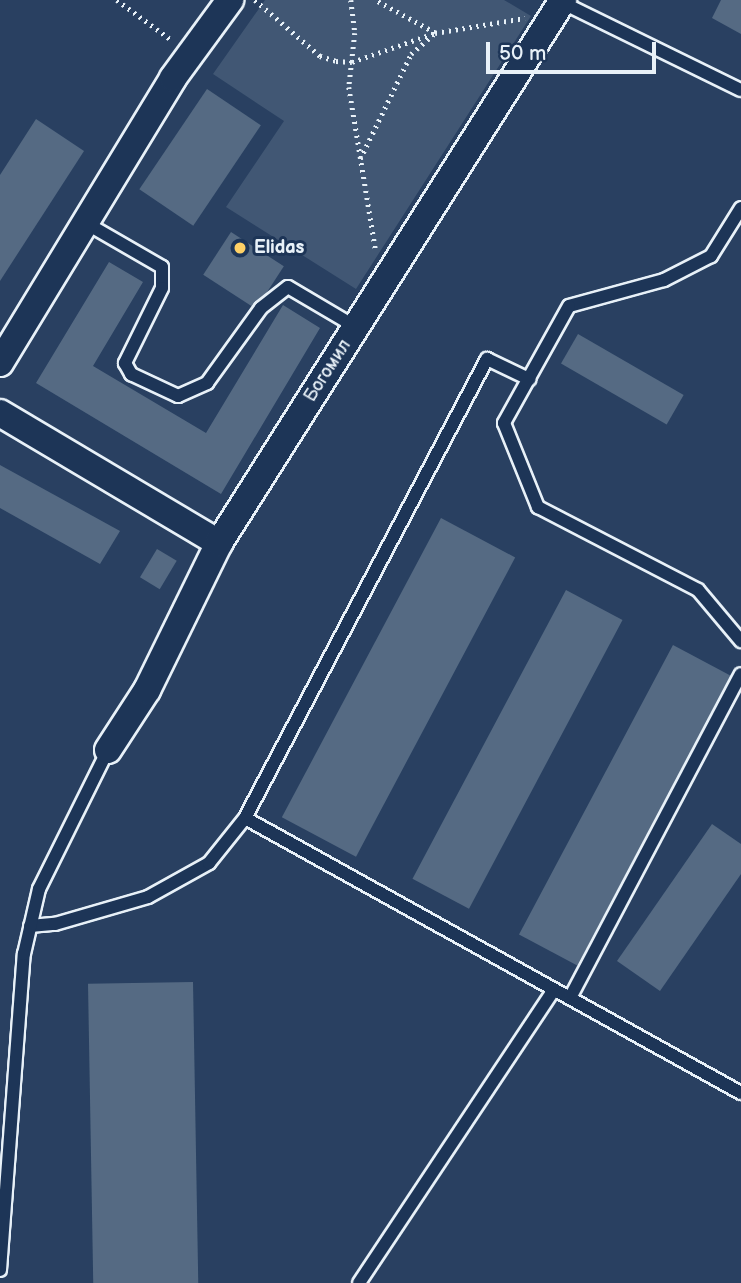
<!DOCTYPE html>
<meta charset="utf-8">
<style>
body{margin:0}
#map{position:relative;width:741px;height:1283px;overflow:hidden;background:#294061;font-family:"Balsamiq Sans",sans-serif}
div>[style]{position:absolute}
.green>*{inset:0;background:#415774}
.building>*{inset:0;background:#556a83;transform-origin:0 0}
.path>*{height:4.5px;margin-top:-2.25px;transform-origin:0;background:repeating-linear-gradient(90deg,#e8f1f8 0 2px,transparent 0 7px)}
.roads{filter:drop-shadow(2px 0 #e8f1f8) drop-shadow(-2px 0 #e8f1f8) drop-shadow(0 2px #e8f1f8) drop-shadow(0 -2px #e8f1f8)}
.lane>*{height:12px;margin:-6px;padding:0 6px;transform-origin:6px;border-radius:6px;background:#1d3557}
.street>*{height:26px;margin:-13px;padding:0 13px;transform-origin:13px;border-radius:13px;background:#1d3557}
.dots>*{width:19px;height:19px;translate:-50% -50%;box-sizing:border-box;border:4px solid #1d3557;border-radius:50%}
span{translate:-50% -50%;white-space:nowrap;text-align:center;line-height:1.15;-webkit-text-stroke:6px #1d3557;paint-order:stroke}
.poi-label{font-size:18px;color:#e8f1f8;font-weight:700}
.left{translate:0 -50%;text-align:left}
.street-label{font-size:18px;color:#e8f1f8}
.scale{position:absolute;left:486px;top:42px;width:170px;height:32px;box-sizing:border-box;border:4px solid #e8f1f8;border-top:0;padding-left:9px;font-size:21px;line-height:24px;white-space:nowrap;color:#e8f1f8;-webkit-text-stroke:5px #1d3557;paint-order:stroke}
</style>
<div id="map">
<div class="green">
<i style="clip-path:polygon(265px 0,504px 0,531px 16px,356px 289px,226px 207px,284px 121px,213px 74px)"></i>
</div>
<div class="building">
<i style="clip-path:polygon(721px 0,741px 0,741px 34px,712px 18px)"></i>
<i style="left:207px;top:89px;width:65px;height:121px;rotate:34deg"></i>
<i style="clip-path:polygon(36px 119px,84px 151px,0 281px,0 175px)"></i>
<i style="left:231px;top:232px;width:63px;height:51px;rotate:33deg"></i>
<i style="clip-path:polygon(109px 262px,143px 282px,93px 366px,206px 433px,283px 305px,320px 328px,221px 494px,36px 383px)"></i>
<i style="left:578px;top:334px;width:122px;height:34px;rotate:30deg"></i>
<i style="clip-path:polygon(0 465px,120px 531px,100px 564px,0 508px)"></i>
<i style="left:441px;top:518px;width:84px;height:339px;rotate:28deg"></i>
<i style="left:157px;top:549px;width:23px;height:33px;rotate:31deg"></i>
<i style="left:566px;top:590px;width:64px;height:327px;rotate:28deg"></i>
<i style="left:673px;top:645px;width:66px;height:328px;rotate:28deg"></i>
<i style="clip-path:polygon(712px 824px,741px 844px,741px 874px,660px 991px,617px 961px)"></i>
<i style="left:193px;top:982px;width:301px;height:105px;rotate:89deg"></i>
</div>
<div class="path">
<i style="left:117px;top:0;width:69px;rotate:36.2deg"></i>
<i style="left:255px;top:0;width:86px;rotate:40.7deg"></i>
<i style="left:320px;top:56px;width:17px;rotate:17deg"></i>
<i style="left:336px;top:61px;width:16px;rotate:4deg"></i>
<i style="left:352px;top:62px;width:88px;rotate:-19.3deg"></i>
<i style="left:435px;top:33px;width:91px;rotate:-9.5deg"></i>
<i style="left:351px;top:0;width:33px;rotate:83deg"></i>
<i style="left:355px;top:33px;width:54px;rotate:96.3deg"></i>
<i style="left:349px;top:87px;width:167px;rotate:80.7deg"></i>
<i style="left:360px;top:159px;width:117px;rotate:-64.1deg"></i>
<i style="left:411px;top:54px;width:32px;rotate:-41deg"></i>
<i style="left:435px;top:33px;width:68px;rotate:-151.2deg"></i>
</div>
<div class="roads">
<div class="lane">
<i style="left:561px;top:2px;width:200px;rotate:26.1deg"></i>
<i style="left:741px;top:208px;width:57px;rotate:122deg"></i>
<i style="left:711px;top:256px;width:53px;rotate:152.9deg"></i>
<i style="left:664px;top:280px;width:98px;rotate:164.7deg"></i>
<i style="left:569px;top:306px;width:134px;rotate:119.1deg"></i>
<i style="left:504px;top:423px;width:91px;rotate:68deg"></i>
<i style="left:538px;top:507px;width:180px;rotate:27.4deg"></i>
<i style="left:698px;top:590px;width:67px;rotate:49.9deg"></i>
<i style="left:84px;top:222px;width:90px;rotate:30deg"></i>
<i style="left:162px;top:267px;width:21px;rotate:90deg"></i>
<i style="left:162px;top:288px;width:84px;rotate:116.3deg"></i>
<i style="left:125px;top:363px;width:13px;rotate:61deg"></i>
<i style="left:131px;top:374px;width:52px;rotate:25.1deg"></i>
<i style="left:178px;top:396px;width:32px;rotate:-24deg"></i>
<i style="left:207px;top:383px;width:92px;rotate:-54.2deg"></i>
<i style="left:261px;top:308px;width:34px;rotate:-38deg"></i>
<i style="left:288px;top:287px;width:79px;rotate:30.5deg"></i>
<i style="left:245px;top:818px;width:567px;rotate:29.01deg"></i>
<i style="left:30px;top:926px;width:25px;rotate:-5deg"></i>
<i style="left:55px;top:924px;width:97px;rotate:-16.2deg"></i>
<i style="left:148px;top:897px;width:70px;rotate:-29.1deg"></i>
<i style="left:209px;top:863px;width:58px;rotate:-51.3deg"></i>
<i style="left:245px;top:818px;width:519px;rotate:-62.2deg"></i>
<i style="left:487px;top:359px;width:47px;rotate:25.5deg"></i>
<i style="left:570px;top:998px;width:366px;rotate:-62.2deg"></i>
<i style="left:0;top:1270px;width:317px;rotate:-85.7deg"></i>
<i style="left:24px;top:954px;width:67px;rotate:-77deg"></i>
<i style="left:39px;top:889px;width:155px;rotate:-63.6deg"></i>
<i style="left:359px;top:1283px;width:352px;rotate:-56.4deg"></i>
</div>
<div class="street">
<i style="left:0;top:363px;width:333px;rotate:-58.7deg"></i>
<i style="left:173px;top:78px;width:97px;rotate:-53.8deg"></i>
<i style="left:0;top:413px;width:255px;rotate:30.7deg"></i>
<i style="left:108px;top:750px;width:72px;rotate:-57deg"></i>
<i style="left:147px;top:690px;width:164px;rotate:-63.9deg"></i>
<i style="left:219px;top:543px;width:643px;rotate:-57.65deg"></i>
</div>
</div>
<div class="dots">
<i style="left:240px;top:248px;background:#ffd166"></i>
</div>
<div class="poi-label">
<span class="left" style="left:254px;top:248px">Elidas</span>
</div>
<div class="street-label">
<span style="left:328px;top:371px;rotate:-57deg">Богомил</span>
</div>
<div class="scale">50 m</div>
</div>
